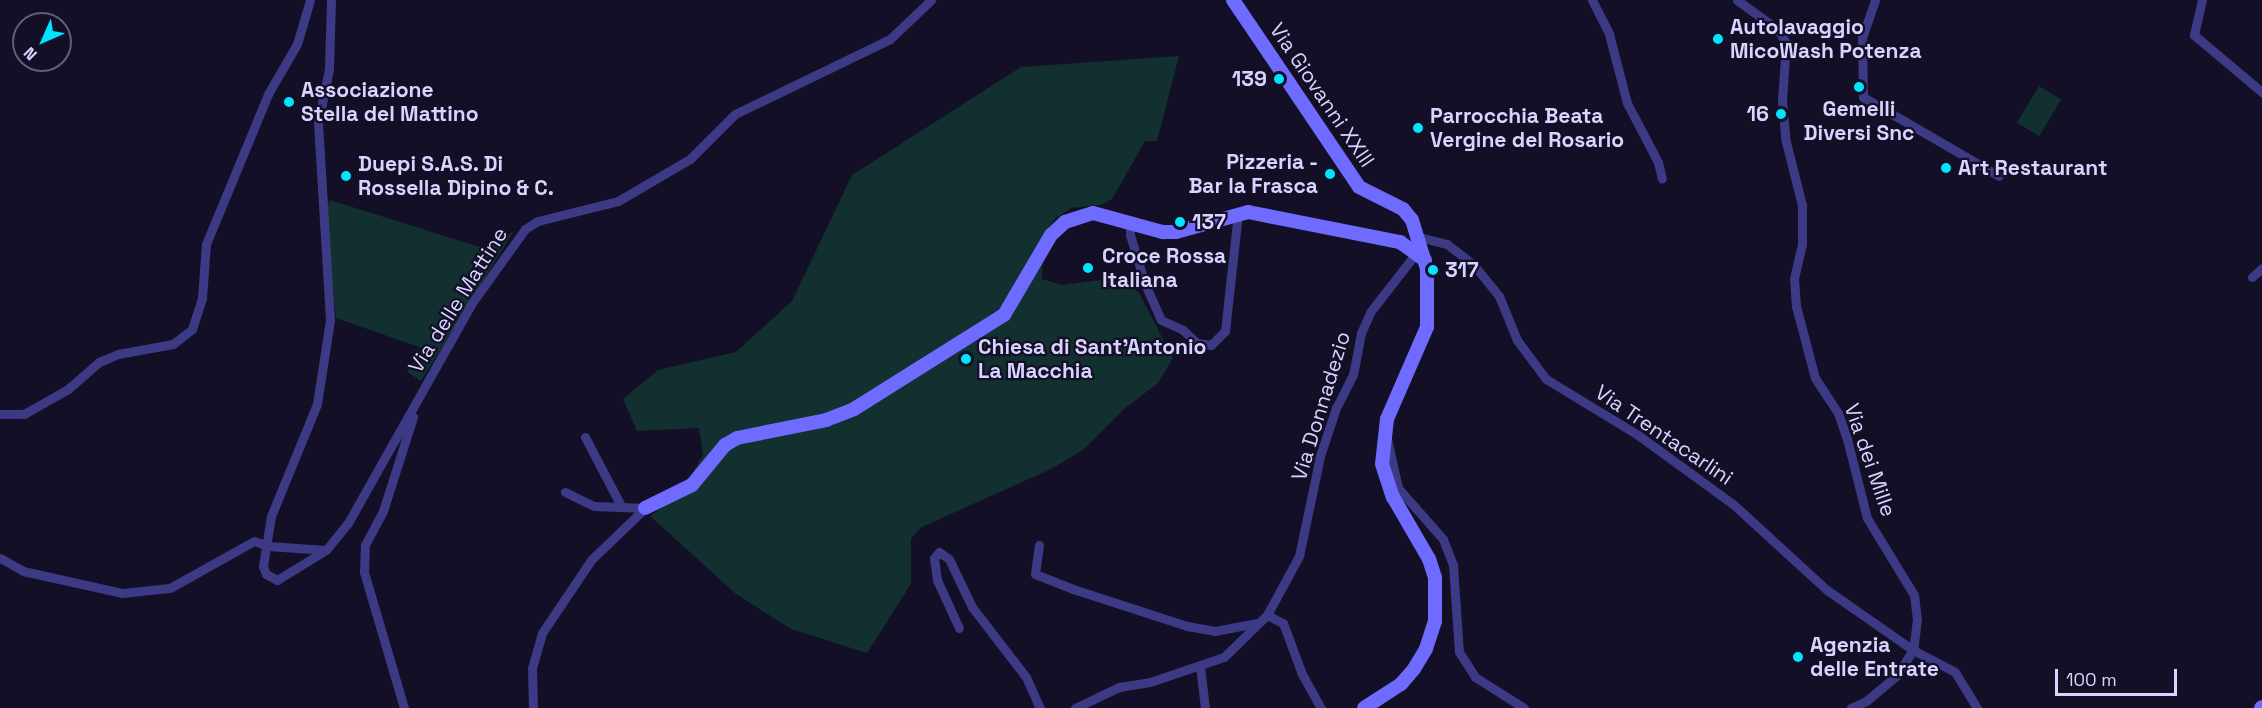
<!DOCTYPE html>
<style>
body{margin:0}
#map{position:relative;width:2262px;height:708px;overflow:hidden;background:#130f26;font-family:"Space Grotesk",sans-serif}
div>[style]{position:absolute}
.green>*{inset:0;background:#12302f;transform-origin:0 0}
.street>*{height:9px;margin:-4.5px;padding:0 4.5px;transform-origin:4.5px;border-radius:4.5px;background:#3d3a85}
.secondary>*{height:14px;margin:-7px;padding:0 7px;transform-origin:7px;border-radius:7px;background:#6f6bff}
.dots>*{width:16px;height:16px;translate:-50% -50%;box-sizing:border-box;border:3px solid #130f26;border-radius:50%}
span{translate:-50% -50%;white-space:nowrap;text-align:center;line-height:1.15;-webkit-text-stroke:4.5px #130f26;paint-order:stroke}
.poi-label{font-size:21px;color:#d9d4ff;font-weight:700}
.left{translate:0 -50%;text-align:left}
.right{translate:-100% -50%;text-align:right}
.street-label{font-size:21px;color:#d9d4ff}
.north{position:absolute;left:12px;top:12px;width:60px;height:60px;box-sizing:border-box;background:#130f26;border:2px solid #625e7d;border-radius:50%;rotate:225deg;font-size:16px;font-weight:700;line-height:24px;text-align:center;color:#d9d4ff}
.north::after{content:'';display:block;margin:auto;width:21px;height:27px;background:#00e5ff;clip-path:polygon(50% 0,100% 100%,50% 72%,0 100%)}
.scale{position:absolute;left:2055px;top:669px;width:122px;height:27px;box-sizing:border-box;border:3px solid #d9d4ff;border-top:0;padding-left:8px;font-size:18px;line-height:21px;white-space:nowrap;color:#d9d4ff;-webkit-text-stroke:4px #130f26;paint-order:stroke}
</style>
<div id="map">
<div class="green">
<i style="clip-path:polygon(1179px 56px,1157px 141px,1145px 141px,1112px 199px,1101px 205px,1071px 208px,1055px 219px,1043px 237px,1042px 279px,1062px 285px,1123px 277px,1139px 293px,1173px 358px,1158px 383px,1124px 409px,1083px 450px,1053px 468px,920px 528px,911px 539px,911px 584px,867px 653px,791px 629px,736px 594px,650px 516px,678px 497px,703px 455px,699px 428px,637px 431px,623px 399px,658px 370px,736px 352px,792px 301px,852px 175px,1021px 67px)"></i>
<i style="left:2039px;top:86px;width:26px;height:43px;rotate:31deg"></i>
<i style="clip-path:polygon(330px 200px,486px 249px,514px 231px,421px 381px,407px 372px,422px 348px,336px 318px,325px 210px)"></i>
</div>
<div class="street">
<i style="left:331px;top:0;width:69px;rotate:91.7deg"></i>
<i style="left:329px;top:69px;width:55px;rotate:101.5deg"></i>
<i style="left:318px;top:123px;width:197px;rotate:86.5deg"></i>
<i style="left:330px;top:320px;width:85px;rotate:98.8deg"></i>
<i style="left:317px;top:404px;width:121px;rotate:112.3deg"></i>
<i style="left:271px;top:516px;width:51px;rotate:99.1deg"></i>
<i style="left:263px;top:566px;width:9px;rotate:69deg"></i>
<i style="left:266px;top:574px;width:13px;rotate:29deg"></i>
<i style="left:277px;top:580px;width:57px;rotate:-31.5deg"></i>
<i style="left:326px;top:550px;width:35px;rotate:-51deg"></i>
<i style="left:348px;top:523px;width:253px;rotate:-60.6deg"></i>
<i style="left:472px;top:303px;width:91px;rotate:-54.4deg"></i>
<i style="left:525px;top:229px;width:15px;rotate:-32deg"></i>
<i style="left:538px;top:221px;width:82px;rotate:-14deg"></i>
<i style="left:618px;top:201px;width:83px;rotate:-30.3deg"></i>
<i style="left:690px;top:159px;width:64px;rotate:-45deg"></i>
<i style="left:735px;top:114px;width:172px;rotate:-25.8deg"></i>
<i style="left:890px;top:39px;width:57px;rotate:-43.6deg"></i>
<i style="left:1592px;top:0;width:38px;rotate:63deg"></i>
<i style="left:1609px;top:34px;width:71px;rotate:75.4deg"></i>
<i style="left:1627px;top:103px;width:67px;rotate:62.3deg"></i>
<i style="left:1658px;top:162px;width:17px;rotate:77deg"></i>
<i style="left:1737px;top:0;width:49px;rotate:35.9deg"></i>
<i style="left:1777px;top:29px;width:17px;rotate:57deg"></i>
<i style="left:1786px;top:43px;width:57px;rotate:94deg"></i>
<i style="left:1782px;top:100px;width:38px;rotate:85deg"></i>
<i style="left:1785px;top:138px;width:69px;rotate:75.8deg"></i>
<i style="left:1802px;top:205px;width:39px;rotate:90deg"></i>
<i style="left:1802px;top:244px;width:35px;rotate:103deg"></i>
<i style="left:1794px;top:278px;width:28px;rotate:86deg"></i>
<i style="left:1796px;top:306px;width:74px;rotate:75.2deg"></i>
<i style="left:1815px;top:378px;width:42px;rotate:56.7deg"></i>
<i style="left:1838px;top:413px;width:28px;rotate:71deg"></i>
<i style="left:1847px;top:439px;width:81px;rotate:75.8deg"></i>
<i style="left:1867px;top:518px;width:90px;rotate:58.6deg"></i>
<i style="left:1914px;top:595px;width:24px;rotate:83deg"></i>
<i style="left:1917px;top:619px;width:31px;rotate:97deg"></i>
<i style="left:1913px;top:650px;width:31px;rotate:123deg"></i>
<i style="left:1896px;top:676px;width:39px;rotate:140deg"></i>
<i style="left:1866px;top:701px;width:17px;rotate:155deg"></i>
<i style="left:1875px;top:0;width:40px;rotate:108.9deg"></i>
<i style="left:1862px;top:38px;width:59px;rotate:89deg"></i>
<i style="left:1863px;top:97px;width:157px;rotate:30.2deg"></i>
<i style="left:2202px;top:0;width:36px;rotate:103deg"></i>
<i style="left:2194px;top:35px;width:89px;rotate:40deg"></i>
<i style="left:1130px;top:222px;width:13px;rotate:90deg"></i>
<i style="left:1130px;top:235px;width:51px;rotate:73deg"></i>
<i style="left:1145px;top:284px;width:39px;rotate:66deg"></i>
<i style="left:1161px;top:320px;width:24px;rotate:24deg"></i>
<i style="left:1183px;top:330px;width:19px;rotate:43deg"></i>
<i style="left:1197px;top:343px;width:14px;rotate:8deg"></i>
<i style="left:1211px;top:345px;width:20px;rotate:-45deg"></i>
<i style="left:1225px;top:331px;width:119px;rotate:-83.7deg"></i>
<i style="left:1419px;top:237px;width:29px;rotate:14deg"></i>
<i style="left:1447px;top:244px;width:33px;rotate:38deg"></i>
<i style="left:1473px;top:264px;width:41px;rotate:50.9deg"></i>
<i style="left:1499px;top:296px;width:48px;rotate:67.8deg"></i>
<i style="left:1517px;top:340px;width:49px;rotate:53.4deg"></i>
<i style="left:1546px;top:379px;width:108px;rotate:31.3deg"></i>
<i style="left:1638px;top:435px;width:117px;rotate:36deg"></i>
<i style="left:1733px;top:504px;width:127px;rotate:42.5deg"></i>
<i style="left:1827px;top:590px;width:105px;rotate:34.9deg"></i>
<i style="left:1913px;top:650px;width:47px;rotate:27.6deg"></i>
<i style="left:1955px;top:672px;width:42px;rotate:58.6deg"></i>
<i style="left:2252px;top:277px;width:13px;rotate:-42deg"></i>
<i style="left:0;top:414px;width:24px"></i>
<i style="left:24px;top:414px;width:51px;rotate:-29.6deg"></i>
<i style="left:68px;top:389px;width:41px;rotate:-41.1deg"></i>
<i style="left:99px;top:362px;width:21px;rotate:-23deg"></i>
<i style="left:118px;top:354px;width:56px;rotate:-10.3deg"></i>
<i style="left:173px;top:344px;width:24px;rotate:-38deg"></i>
<i style="left:192px;top:329px;width:33px;rotate:-72deg"></i>
<i style="left:202px;top:298px;width:54px;rotate:-85.8deg"></i>
<i style="left:206px;top:244px;width:162px;rotate:-67.5deg"></i>
<i style="left:268px;top:94px;width:58px;rotate:-59.9deg"></i>
<i style="left:297px;top:44px;width:46px;rotate:-73.5deg"></i>
<i style="left:585px;top:437px;width:78px;rotate:62.4deg"></i>
<i style="left:1387px;top:439px;width:50px;rotate:77.3deg"></i>
<i style="left:1398px;top:488px;width:68px;rotate:48.6deg"></i>
<i style="left:1443px;top:539px;width:28px;rotate:69deg"></i>
<i style="left:1453px;top:565px;width:87px;rotate:86.1deg"></i>
<i style="left:1459px;top:652px;width:30px;rotate:57deg"></i>
<i style="left:1475px;top:677px;width:58px;rotate:32.3deg"></i>
<i style="left:565px;top:492px;width:32px;rotate:26deg"></i>
<i style="left:594px;top:506px;width:51px;rotate:2.2deg"></i>
<i style="left:1039px;top:545px;width:29px;rotate:98deg"></i>
<i style="left:1035px;top:574px;width:41px;rotate:21.5deg"></i>
<i style="left:1073px;top:589px;width:120px;rotate:18deg"></i>
<i style="left:1187px;top:626px;width:28px;rotate:10deg"></i>
<i style="left:1215px;top:631px;width:43px;rotate:-10.8deg"></i>
<i style="left:0;top:558px;width:26px;rotate:29deg"></i>
<i style="left:23px;top:571px;width:101px;rotate:12.5deg"></i>
<i style="left:122px;top:593px;width:48px;rotate:-5.9deg"></i>
<i style="left:170px;top:588px;width:96px;rotate:-29.2deg"></i>
<i style="left:254px;top:541px;width:15px;rotate:20deg"></i>
<i style="left:268px;top:546px;width:58px;rotate:3.9deg"></i>
<i style="left:1267px;top:615px;width:67px;rotate:-61.5deg"></i>
<i style="left:1299px;top:556px;width:102px;rotate:-78.1deg"></i>
<i style="left:1320px;top:456px;width:51px;rotate:-71.6deg"></i>
<i style="left:1336px;top:408px;width:37px;rotate:-63deg"></i>
<i style="left:1353px;top:375px;width:43px;rotate:-79.2deg"></i>
<i style="left:1361px;top:333px;width:24px;rotate:-66deg"></i>
<i style="left:1371px;top:311px;width:75px;rotate:-52.1deg"></i>
<i style="left:959px;top:628px;width:53px;rotate:-114.6deg"></i>
<i style="left:937px;top:580px;width:22px;rotate:-98deg"></i>
<i style="left:934px;top:558px;width:8px;rotate:-50deg"></i>
<i style="left:939px;top:552px;width:12px;rotate:35deg"></i>
<i style="left:949px;top:559px;width:53px;rotate:64.4deg"></i>
<i style="left:972px;top:607px;width:88px;rotate:52.4deg"></i>
<i style="left:1026px;top:677px;width:34px;rotate:66deg"></i>
<i style="left:1200px;top:666px;width:42px;rotate:83.2deg"></i>
<i style="left:404px;top:708px;width:142px;rotate:-106.4deg"></i>
<i style="left:364px;top:572px;width:27px;rotate:-88deg"></i>
<i style="left:365px;top:545px;width:38px;rotate:-62deg"></i>
<i style="left:383px;top:511px;width:99px;rotate:-72.3deg"></i>
<i style="left:533px;top:708px;width:40px;rotate:-91.4deg"></i>
<i style="left:532px;top:668px;width:36px;rotate:-74deg"></i>
<i style="left:542px;top:633px;width:88px;rotate:-56.1deg"></i>
<i style="left:591px;top:560px;width:75px;rotate:-43.9deg"></i>
<i style="left:1075px;top:708px;width:49px;rotate:-25.5deg"></i>
<i style="left:1119px;top:687px;width:31px;rotate:-9deg"></i>
<i style="left:1150px;top:682px;width:78px;rotate:-18.7deg"></i>
<i style="left:1224px;top:657px;width:60px;rotate:-44.3deg"></i>
<i style="left:1267px;top:615px;width:18px;rotate:27deg"></i>
<i style="left:1283px;top:623px;width:54px;rotate:69.6deg"></i>
<i style="left:1302px;top:674px;width:39px;rotate:61deg"></i>
</div>
<div class="secondary">
<i style="left:1233px;top:0;width:225px;rotate:56deg"></i>
<i style="left:1359px;top:187px;width:49px;rotate:26.6deg"></i>
<i style="left:1403px;top:209px;width:14px;rotate:51deg"></i>
<i style="left:1412px;top:220px;width:51px;rotate:73deg"></i>
<i style="left:1427px;top:269px;width:58px;rotate:90deg"></i>
<i style="left:1427px;top:327px;width:100px;rotate:113.5deg"></i>
<i style="left:1387px;top:419px;width:45px;rotate:96.3deg"></i>
<i style="left:1382px;top:464px;width:35px;rotate:72deg"></i>
<i style="left:1393px;top:497px;width:72px;rotate:59.9deg"></i>
<i style="left:1429px;top:559px;width:20px;rotate:72deg"></i>
<i style="left:1435px;top:578px;width:43px;rotate:90deg"></i>
<i style="left:1435px;top:621px;width:29px;rotate:108deg"></i>
<i style="left:1426px;top:649px;width:23px;rotate:121deg"></i>
<i style="left:1414px;top:669px;width:20px;rotate:131deg"></i>
<i style="left:1401px;top:684px;width:44px;rotate:147deg"></i>
<i style="left:645px;top:508px;width:52px;rotate:-26.1deg"></i>
<i style="left:692px;top:485px;width:52px;rotate:-50.5deg"></i>
<i style="left:725px;top:445px;width:14px;rotate:-30deg"></i>
<i style="left:737px;top:438px;width:91px;rotate:-11.4deg"></i>
<i style="left:826px;top:420px;width:30px;rotate:-21deg"></i>
<i style="left:854px;top:409px;width:177px;rotate:-32.1deg"></i>
<i style="left:1004px;top:315px;width:93px;rotate:-59.6deg"></i>
<i style="left:1051px;top:235px;width:19px;rotate:-43deg"></i>
<i style="left:1065px;top:222px;width:29px;rotate:-18deg"></i>
<i style="left:1093px;top:213px;width:73px;rotate:15.2deg"></i>
<i style="left:1163px;top:232px;width:13px"></i>
<i style="left:1176px;top:232px;width:75px;rotate:-15.5deg"></i>
<i style="left:1248px;top:212px;width:155px;rotate:11.2deg"></i>
<i style="left:1400px;top:242px;width:31px;rotate:36deg"></i>
<i style="left:2261px;top:708px;width:1px;rotate:-45deg"></i>
</div>
<div class="dots">
<i style="left:1718px;top:39px;background:#00e5ff"></i>
<i style="left:1279px;top:79px;background:#00e5ff"></i>
<i style="left:1859px;top:87px;background:#00e5ff"></i>
<i style="left:289px;top:102px;background:#00e5ff"></i>
<i style="left:1781px;top:114px;background:#00e5ff"></i>
<i style="left:1418px;top:128px;background:#00e5ff"></i>
<i style="left:1946px;top:168px;background:#00e5ff"></i>
<i style="left:1330px;top:174px;background:#00e5ff"></i>
<i style="left:346px;top:176px;background:#00e5ff"></i>
<i style="left:1180px;top:222px;background:#00e5ff"></i>
<i style="left:1088px;top:268px;background:#00e5ff"></i>
<i style="left:1433px;top:270px;background:#00e5ff"></i>
<i style="left:966px;top:359px;background:#00e5ff"></i>
<i style="left:1798px;top:657px;background:#00e5ff"></i>
</div>
<div class="poi-label">
<span class="left" style="left:1730px;top:39px">Autolavaggio<br>MicoWash Potenza</span>
<span class="right" style="left:1267px;top:79px">139</span>
<span class="left" style="left:301px;top:102px">Associazione<br>Stella del Mattino</span>
<span style="left:1859px;top:121px">Gemelli<br>Diversi Snc</span>
<span class="right" style="left:1769px;top:114px">16</span>
<span class="left" style="left:1430px;top:128px">Parrocchia Beata<br>Vergine del Rosario</span>
<span class="right" style="left:1318px;top:174px">Pizzeria -<br>Bar la Frasca</span>
<span class="left" style="left:358px;top:176px">Duepi S.A.S. Di<br>Rossella Dipino &amp; C.</span>
<span class="left" style="left:1958px;top:168px">Art Restaurant</span>
<span class="left" style="left:1192px;top:222px">137</span>
<span class="left" style="left:1102px;top:268px">Croce Rossa<br>Italiana</span>
<span class="left" style="left:1445px;top:270px">317</span>
<span class="left" style="left:978px;top:359px">Chiesa di Sant'Antonio<br>La Macchia</span>
<span class="left" style="left:1810px;top:657px">Agenzia<br>delle Entrate</span>
</div>
<div class="street-label">
<span style="left:1322px;top:95px;rotate:56deg">Via Giovanni XXIII</span>
<span style="left:458px;top:300px;rotate:-58deg">Via delle Mattine</span>
<span style="left:1321px;top:406px;rotate:-73deg">Via Donnadezio</span>
<span style="left:1664px;top:435px;rotate:34deg">Via Trentacarlini</span>
<span style="left:1870px;top:460px;rotate:71deg">Via dei Mille</span>
</div>
<div class="north">N</div>
<div class="scale">100 m</div>
</div>
